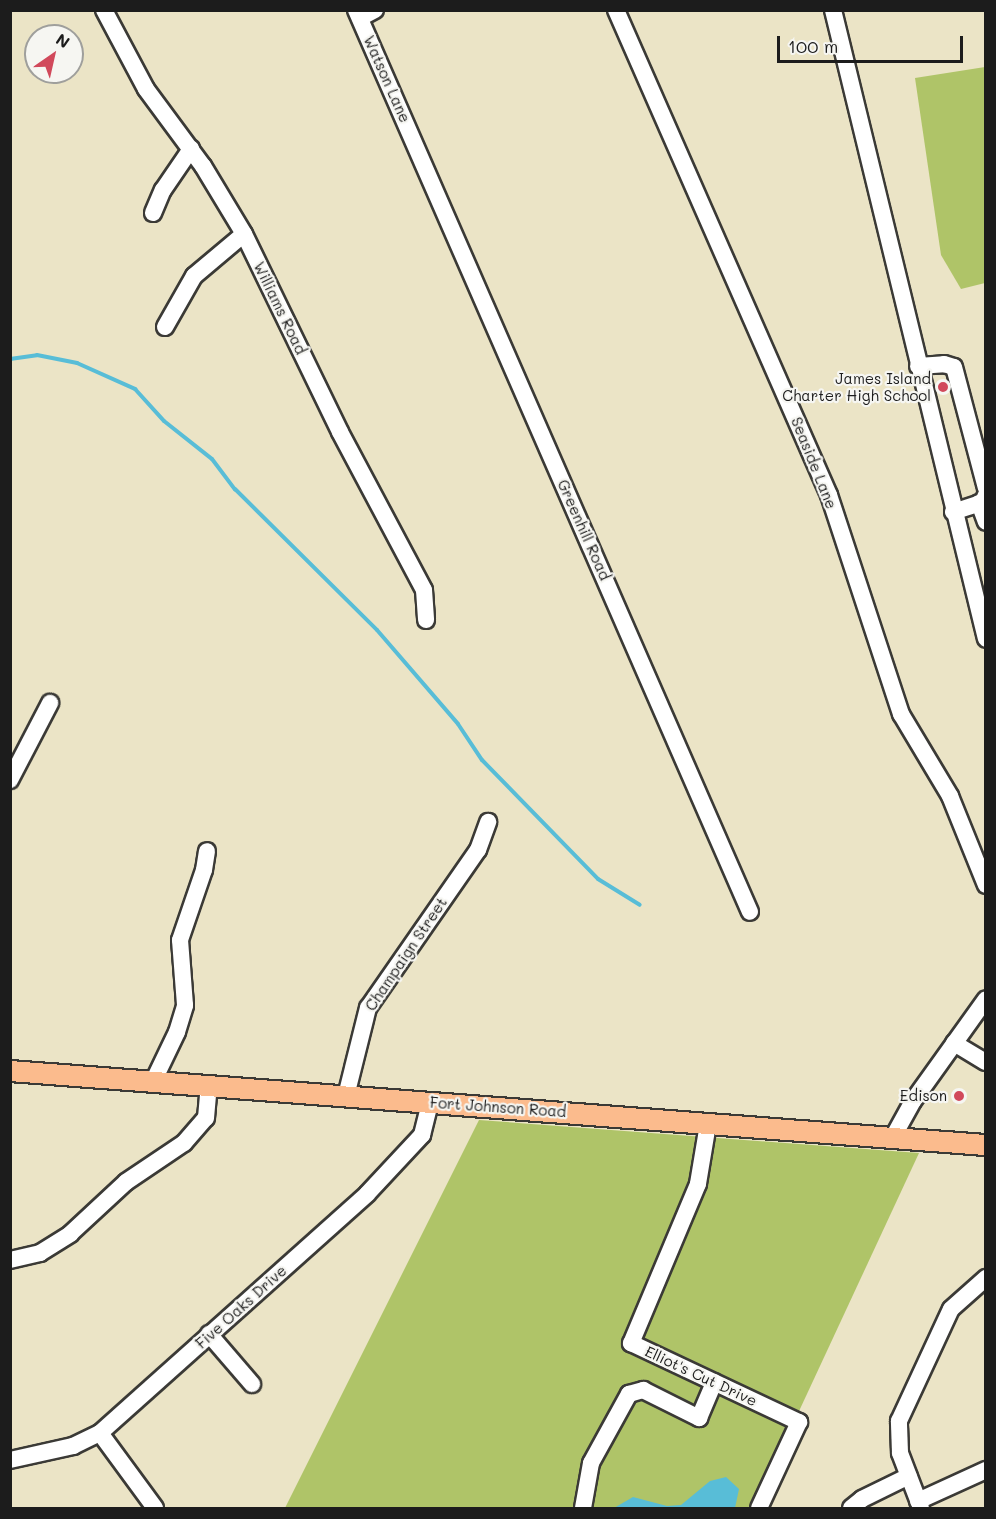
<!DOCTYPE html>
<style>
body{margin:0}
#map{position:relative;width:996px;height:1519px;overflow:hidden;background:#ebe4c6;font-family:Mali,sans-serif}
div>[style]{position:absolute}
.green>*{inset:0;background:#afc468}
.water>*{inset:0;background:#58bdd7}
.stream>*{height:4px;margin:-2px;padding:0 2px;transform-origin:2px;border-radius:2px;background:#58bdd7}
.roads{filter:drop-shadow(2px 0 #3b3a36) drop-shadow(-2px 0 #3b3a36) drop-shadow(0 2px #3b3a36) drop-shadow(0 -2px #3b3a36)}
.minor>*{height:16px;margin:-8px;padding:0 8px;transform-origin:8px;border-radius:8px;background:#fff}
.major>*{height:20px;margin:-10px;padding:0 10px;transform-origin:10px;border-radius:10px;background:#fbbb8d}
.dots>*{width:16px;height:16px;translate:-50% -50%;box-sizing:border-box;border:3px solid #f6f6f2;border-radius:50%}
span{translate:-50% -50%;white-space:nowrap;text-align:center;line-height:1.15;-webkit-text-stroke:4.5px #f6f6f2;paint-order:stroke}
.street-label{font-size:15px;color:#1c1c1c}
.poi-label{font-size:15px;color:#1c1c1c}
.right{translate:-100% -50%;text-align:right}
.frame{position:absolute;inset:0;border:12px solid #1c1c1c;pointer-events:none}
.north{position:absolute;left:24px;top:24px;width:60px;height:60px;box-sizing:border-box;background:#f6f6f2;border:2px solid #9f9f9c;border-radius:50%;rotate:34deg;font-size:16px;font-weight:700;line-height:24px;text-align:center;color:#1c1c1c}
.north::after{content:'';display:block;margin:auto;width:21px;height:27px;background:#d1495b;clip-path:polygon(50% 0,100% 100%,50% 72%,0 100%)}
.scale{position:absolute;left:777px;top:36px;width:186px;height:27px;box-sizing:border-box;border:3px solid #1c1c1c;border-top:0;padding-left:8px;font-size:18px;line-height:21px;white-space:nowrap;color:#1c1c1c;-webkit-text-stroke:4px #f6f6f2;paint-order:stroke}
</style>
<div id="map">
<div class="green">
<i style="clip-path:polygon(985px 67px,985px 283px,961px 289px,941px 255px,915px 78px)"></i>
<i style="clip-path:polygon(479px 1120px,919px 1153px,754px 1508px,285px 1508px)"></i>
</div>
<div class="water">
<i style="clip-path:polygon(726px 1477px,739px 1489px,735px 1508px,614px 1508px,633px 1497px,667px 1506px,681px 1505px,710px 1481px)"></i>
</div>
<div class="stream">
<i style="left:10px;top:359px;width:27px;rotate:-8deg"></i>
<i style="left:37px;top:355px;width:41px;rotate:11.3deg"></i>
<i style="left:77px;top:363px;width:64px;rotate:24.1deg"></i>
<i style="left:135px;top:389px;width:43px;rotate:47.8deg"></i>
<i style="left:164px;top:421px;width:61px;rotate:38.4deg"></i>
<i style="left:212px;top:459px;width:38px;rotate:53deg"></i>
<i style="left:235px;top:489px;width:200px;rotate:44.8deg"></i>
<i style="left:377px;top:630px;width:124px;rotate:49.2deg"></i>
<i style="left:458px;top:724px;width:43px;rotate:56.3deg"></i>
<i style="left:482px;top:760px;width:166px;rotate:45.7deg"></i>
<i style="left:598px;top:879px;width:49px;rotate:31.8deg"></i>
</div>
<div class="roads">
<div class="minor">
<i style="left:104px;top:10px;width:89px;rotate:62deg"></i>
<i style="left:146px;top:89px;width:96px;rotate:53.5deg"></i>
<i style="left:203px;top:166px;width:79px;rotate:58.9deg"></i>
<i style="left:244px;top:234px;width:220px;rotate:64.1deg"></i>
<i style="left:340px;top:432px;width:179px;rotate:62deg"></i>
<i style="left:424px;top:590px;width:30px;rotate:86deg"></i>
<i style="left:356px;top:10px;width:984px;rotate:66.4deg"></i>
<i style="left:616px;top:10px;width:530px;rotate:66.29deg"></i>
<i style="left:829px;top:495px;width:231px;rotate:71.8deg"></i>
<i style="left:901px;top:714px;width:96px;rotate:59.1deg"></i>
<i style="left:950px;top:796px;width:96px;rotate:68deg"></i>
<i style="left:833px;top:10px;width:647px;rotate:76.33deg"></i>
<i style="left:360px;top:18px;width:17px;rotate:-28deg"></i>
<i style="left:153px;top:213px;width:25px;rotate:-67deg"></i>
<i style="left:163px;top:190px;width:50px;rotate:-55.7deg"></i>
<i style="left:165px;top:327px;width:59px;rotate:-60.4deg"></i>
<i style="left:194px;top:276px;width:65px;rotate:-40deg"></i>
<i style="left:918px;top:366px;width:26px;rotate:-4deg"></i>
<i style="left:944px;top:364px;width:10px;rotate:17deg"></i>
<i style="left:954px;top:367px;width:125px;rotate:75.2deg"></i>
<i style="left:979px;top:503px;width:20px;rotate:70deg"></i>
<i style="left:953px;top:512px;width:32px;rotate:-18deg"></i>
<i style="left:983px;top:502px;width:8px;rotate:-67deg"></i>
<i style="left:10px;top:780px;width:87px;rotate:-62.5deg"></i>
<i style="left:954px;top:1043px;width:37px;rotate:31deg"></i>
<i style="left:154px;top:1080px;width:53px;rotate:-64.4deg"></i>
<i style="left:177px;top:1032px;width:28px;rotate:-73deg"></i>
<i style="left:185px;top:1005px;width:65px;rotate:-94.4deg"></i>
<i style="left:180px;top:940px;width:74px;rotate:-71.1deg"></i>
<i style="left:204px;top:870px;width:19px;rotate:-81deg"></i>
<i style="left:346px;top:1096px;width:91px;rotate:-76deg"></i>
<i style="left:368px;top:1008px;width:193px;rotate:-55.2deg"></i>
<i style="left:478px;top:850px;width:30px;rotate:-70deg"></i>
<i style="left:708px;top:1124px;width:61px;rotate:99.5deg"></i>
<i style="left:698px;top:1184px;width:173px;rotate:112.8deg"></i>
<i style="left:631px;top:1343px;width:186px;rotate:25.2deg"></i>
<i style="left:799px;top:1422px;width:95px;rotate:114.9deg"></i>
<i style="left:892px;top:1139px;width:43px;rotate:-61.1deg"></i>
<i style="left:913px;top:1101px;width:125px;rotate:-54.4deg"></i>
<i style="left:10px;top:1260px;width:31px;rotate:-13deg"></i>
<i style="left:40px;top:1253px;width:36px;rotate:-32deg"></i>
<i style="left:70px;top:1234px;width:76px;rotate:-42.9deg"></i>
<i style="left:126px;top:1182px;width:70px;rotate:-33.9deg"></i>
<i style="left:184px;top:1143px;width:33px;rotate:-49deg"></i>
<i style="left:206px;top:1118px;width:34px;rotate:-85deg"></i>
<i style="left:209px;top:1334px;width:66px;rotate:49.3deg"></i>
<i style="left:100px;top:1433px;width:93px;rotate:53.7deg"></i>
<i style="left:10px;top:1460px;width:65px;rotate:-12.5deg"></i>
<i style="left:73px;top:1446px;width:30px;rotate:-26deg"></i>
<i style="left:100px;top:1433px;width:358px;rotate:-41.8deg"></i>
<i style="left:367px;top:1194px;width:81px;rotate:-47deg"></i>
<i style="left:422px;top:1135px;width:33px;rotate:-76deg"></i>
<i style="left:918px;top:1501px;width:75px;rotate:-24.5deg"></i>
<i style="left:583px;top:1508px;width:46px;rotate:-79.9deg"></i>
<i style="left:591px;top:1463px;width:79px;rotate:-61.2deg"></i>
<i style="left:629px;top:1394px;width:15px;rotate:-16deg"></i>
<i style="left:643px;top:1390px;width:63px;rotate:26.6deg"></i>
<i style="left:699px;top:1418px;width:39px;rotate:-67deg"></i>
<i style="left:851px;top:1508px;width:14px;rotate:-39deg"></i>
<i style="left:862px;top:1499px;width:52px;rotate:-26.1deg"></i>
<i style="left:921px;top:1508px;width:59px;rotate:-110.9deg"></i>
<i style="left:900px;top:1453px;width:32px;rotate:-92deg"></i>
<i style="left:899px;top:1421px;width:123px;rotate:-65.1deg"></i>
<i style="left:951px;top:1309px;width:47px;rotate:-41.5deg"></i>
</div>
<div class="major">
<i style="left:10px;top:1071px;width:979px;rotate:4.34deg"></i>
</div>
</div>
<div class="dots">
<i style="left:943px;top:387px;background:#d1495b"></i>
<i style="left:959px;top:1096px;background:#d1495b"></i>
</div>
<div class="street-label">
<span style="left:387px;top:79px;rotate:66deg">Watson Lane</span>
<span style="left:280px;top:308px;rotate:64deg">Williams Road</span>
<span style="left:814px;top:463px;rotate:68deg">Seaside Lane</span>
<span style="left:584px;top:530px;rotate:66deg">Greenhill Road</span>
<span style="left:406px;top:954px;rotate:-56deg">Champaign Street</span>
<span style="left:498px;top:1107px;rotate:4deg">Fort Johnson Road</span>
<span style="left:241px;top:1307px;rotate:-42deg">Five Oaks Drive</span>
<span style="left:701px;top:1376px;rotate:25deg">Elliot's Cut Drive</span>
</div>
<div class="poi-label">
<span class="right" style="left:931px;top:387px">James Island<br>Charter High School</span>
<span class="right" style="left:947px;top:1096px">Edison</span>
</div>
<div class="frame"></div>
<div class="north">N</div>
<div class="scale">100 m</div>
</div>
